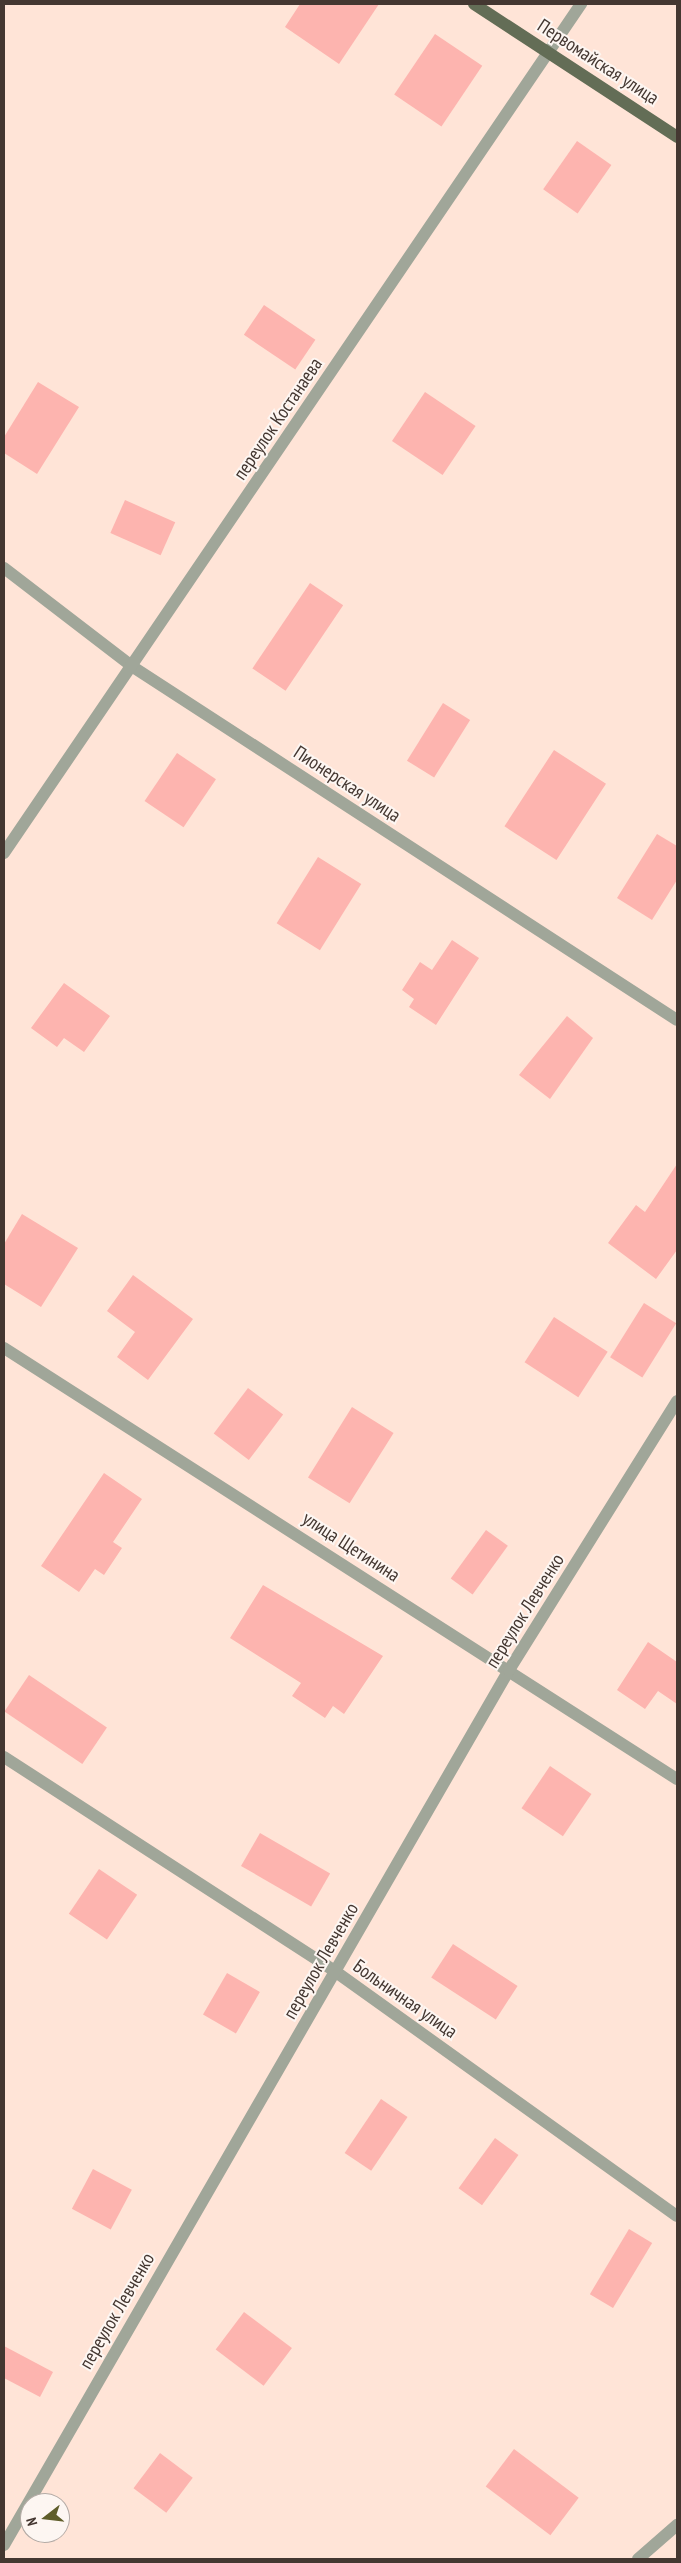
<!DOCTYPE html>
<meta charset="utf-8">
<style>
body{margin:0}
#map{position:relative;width:681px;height:2563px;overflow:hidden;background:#ffe4d7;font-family:"PT Sans Narrow",sans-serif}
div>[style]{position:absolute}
.building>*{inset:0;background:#fdb4af;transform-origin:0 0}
.minor>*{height:12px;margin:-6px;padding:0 6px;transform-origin:6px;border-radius:6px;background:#a0a699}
.major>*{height:12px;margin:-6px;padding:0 6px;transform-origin:6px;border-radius:6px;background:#636d56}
span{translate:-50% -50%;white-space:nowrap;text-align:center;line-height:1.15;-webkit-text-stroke:4px #fdf6f2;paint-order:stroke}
.street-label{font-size:19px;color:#443731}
.frame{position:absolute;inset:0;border:5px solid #443731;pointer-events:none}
.north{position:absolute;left:20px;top:2493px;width:50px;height:50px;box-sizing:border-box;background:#fdf6f2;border:1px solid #b3aaa5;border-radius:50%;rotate:254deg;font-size:14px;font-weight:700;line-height:20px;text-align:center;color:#443731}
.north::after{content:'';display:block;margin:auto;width:18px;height:22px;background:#5f5d2a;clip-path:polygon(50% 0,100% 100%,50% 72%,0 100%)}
</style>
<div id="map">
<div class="building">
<i style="clip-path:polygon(300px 4px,379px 4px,339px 64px,285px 27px)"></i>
<i style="left:435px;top:34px;width:57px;height:73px;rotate:34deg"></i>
<i style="left:577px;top:141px;width:42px;height:59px;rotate:35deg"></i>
<i style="left:264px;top:305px;width:62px;height:36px;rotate:34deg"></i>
<i style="clip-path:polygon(38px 382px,79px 407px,37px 474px,4px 453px,4px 437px)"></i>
<i style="left:425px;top:392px;width:61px;height:59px;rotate:34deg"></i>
<i style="left:125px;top:500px;width:55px;height:36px;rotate:24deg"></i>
<i style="left:310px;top:583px;width:40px;height:103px;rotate:34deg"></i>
<i style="left:443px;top:703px;width:32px;height:68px;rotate:32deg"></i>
<i style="left:554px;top:750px;width:62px;height:91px;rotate:33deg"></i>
<i style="left:177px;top:753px;width:47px;height:58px;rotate:34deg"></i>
<i style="clip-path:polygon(657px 834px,677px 846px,677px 880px,652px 920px,617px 898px)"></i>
<i style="left:318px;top:857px;width:51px;height:78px;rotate:32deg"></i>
<i style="clip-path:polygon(452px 940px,479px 958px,436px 1025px,409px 1007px,414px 999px,402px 990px,420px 962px,432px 970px)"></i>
<i style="clip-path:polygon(64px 983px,110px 1016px,84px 1052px,64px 1038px,57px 1047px,31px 1028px)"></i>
<i style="clip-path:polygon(567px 1016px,593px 1038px,550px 1099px,519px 1075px)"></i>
<i style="clip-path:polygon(677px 1164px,677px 1250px,656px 1279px,608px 1243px,636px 1205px,645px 1212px)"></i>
<i style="clip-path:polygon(22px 1214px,78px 1248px,41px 1307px,4px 1284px,4px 1244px)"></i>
<i style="clip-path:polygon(133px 1275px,193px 1319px,148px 1380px,117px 1357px,135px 1332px,107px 1311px)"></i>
<i style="left:644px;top:1303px;width:38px;height:64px;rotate:32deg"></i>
<i style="left:554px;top:1317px;width:64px;height:54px;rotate:33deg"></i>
<i style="left:248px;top:1388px;width:44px;height:57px;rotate:37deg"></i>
<i style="left:352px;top:1407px;width:49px;height:83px;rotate:32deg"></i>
<i style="clip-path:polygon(104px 1473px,142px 1499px,113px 1542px,122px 1548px,104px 1575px,95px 1569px,79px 1592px,41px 1566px)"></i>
<i style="left:486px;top:1530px;width:27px;height:60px;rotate:36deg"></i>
<i style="clip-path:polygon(263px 1585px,383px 1656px,344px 1714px,333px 1706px,325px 1718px,292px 1696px,301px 1683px,230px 1638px)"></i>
<i style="clip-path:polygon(648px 1642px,677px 1662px,677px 1704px,658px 1691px,645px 1709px,617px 1690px)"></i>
<i style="left:29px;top:1675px;width:94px;height:44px;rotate:34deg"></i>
<i style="left:550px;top:1766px;width:50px;height:51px;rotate:34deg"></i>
<i style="left:260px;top:1833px;width:81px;height:38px;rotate:30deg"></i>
<i style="left:99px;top:1869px;width:46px;height:54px;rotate:34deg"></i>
<i style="left:453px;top:1944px;width:77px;height:40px;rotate:33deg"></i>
<i style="left:227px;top:1973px;width:38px;height:48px;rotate:30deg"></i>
<i style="left:381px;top:2099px;width:32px;height:65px;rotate:34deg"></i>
<i style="left:495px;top:2138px;width:29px;height:62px;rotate:36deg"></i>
<i style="left:93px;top:2169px;width:44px;height:45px;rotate:28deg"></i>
<i style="left:629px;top:2229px;width:27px;height:76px;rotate:31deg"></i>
<i style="left:244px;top:2312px;width:60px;height:47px;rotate:37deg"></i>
<i style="clip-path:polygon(4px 2346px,53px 2372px,40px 2397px,4px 2378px)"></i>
<i style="left:514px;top:2449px;width:81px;height:47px;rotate:37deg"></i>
<i style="left:160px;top:2453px;width:41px;height:44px;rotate:37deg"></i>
</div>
<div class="minor">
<i style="left:4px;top:568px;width:163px;rotate:37.5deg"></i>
<i style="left:133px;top:667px;width:648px;rotate:32.98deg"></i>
<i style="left:4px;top:853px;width:1027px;rotate:-55.8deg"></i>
<i style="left:4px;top:1348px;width:799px;rotate:32.64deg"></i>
<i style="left:4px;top:1757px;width:396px;rotate:32.9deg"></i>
<i style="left:336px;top:1972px;width:419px;rotate:35.6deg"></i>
<i style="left:4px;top:2545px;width:1010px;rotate:-60.01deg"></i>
<i style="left:509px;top:1670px;width:317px;rotate:-58deg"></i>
<i style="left:638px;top:2559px;width:52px;rotate:-41.1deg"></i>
</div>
<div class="major">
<i style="left:474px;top:4px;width:243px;rotate:33.2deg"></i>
</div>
<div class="street-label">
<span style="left:598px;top:62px;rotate:33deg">Первомайская улица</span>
<span style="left:278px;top:419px;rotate:-56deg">переулок Костанаева</span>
<span style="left:347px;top:784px;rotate:33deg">Пионерская улица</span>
<span style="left:351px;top:1547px;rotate:33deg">улица Щетинина</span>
<span style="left:525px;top:1611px;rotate:-58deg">переулок Левченко</span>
<span style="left:321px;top:1961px;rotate:-60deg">переулок Левченко</span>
<span style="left:405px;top:1999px;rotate:35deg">Больничная улица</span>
<span style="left:117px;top:2311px;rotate:-60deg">переулок Левченко</span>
</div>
<div class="frame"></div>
<div class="north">N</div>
</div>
